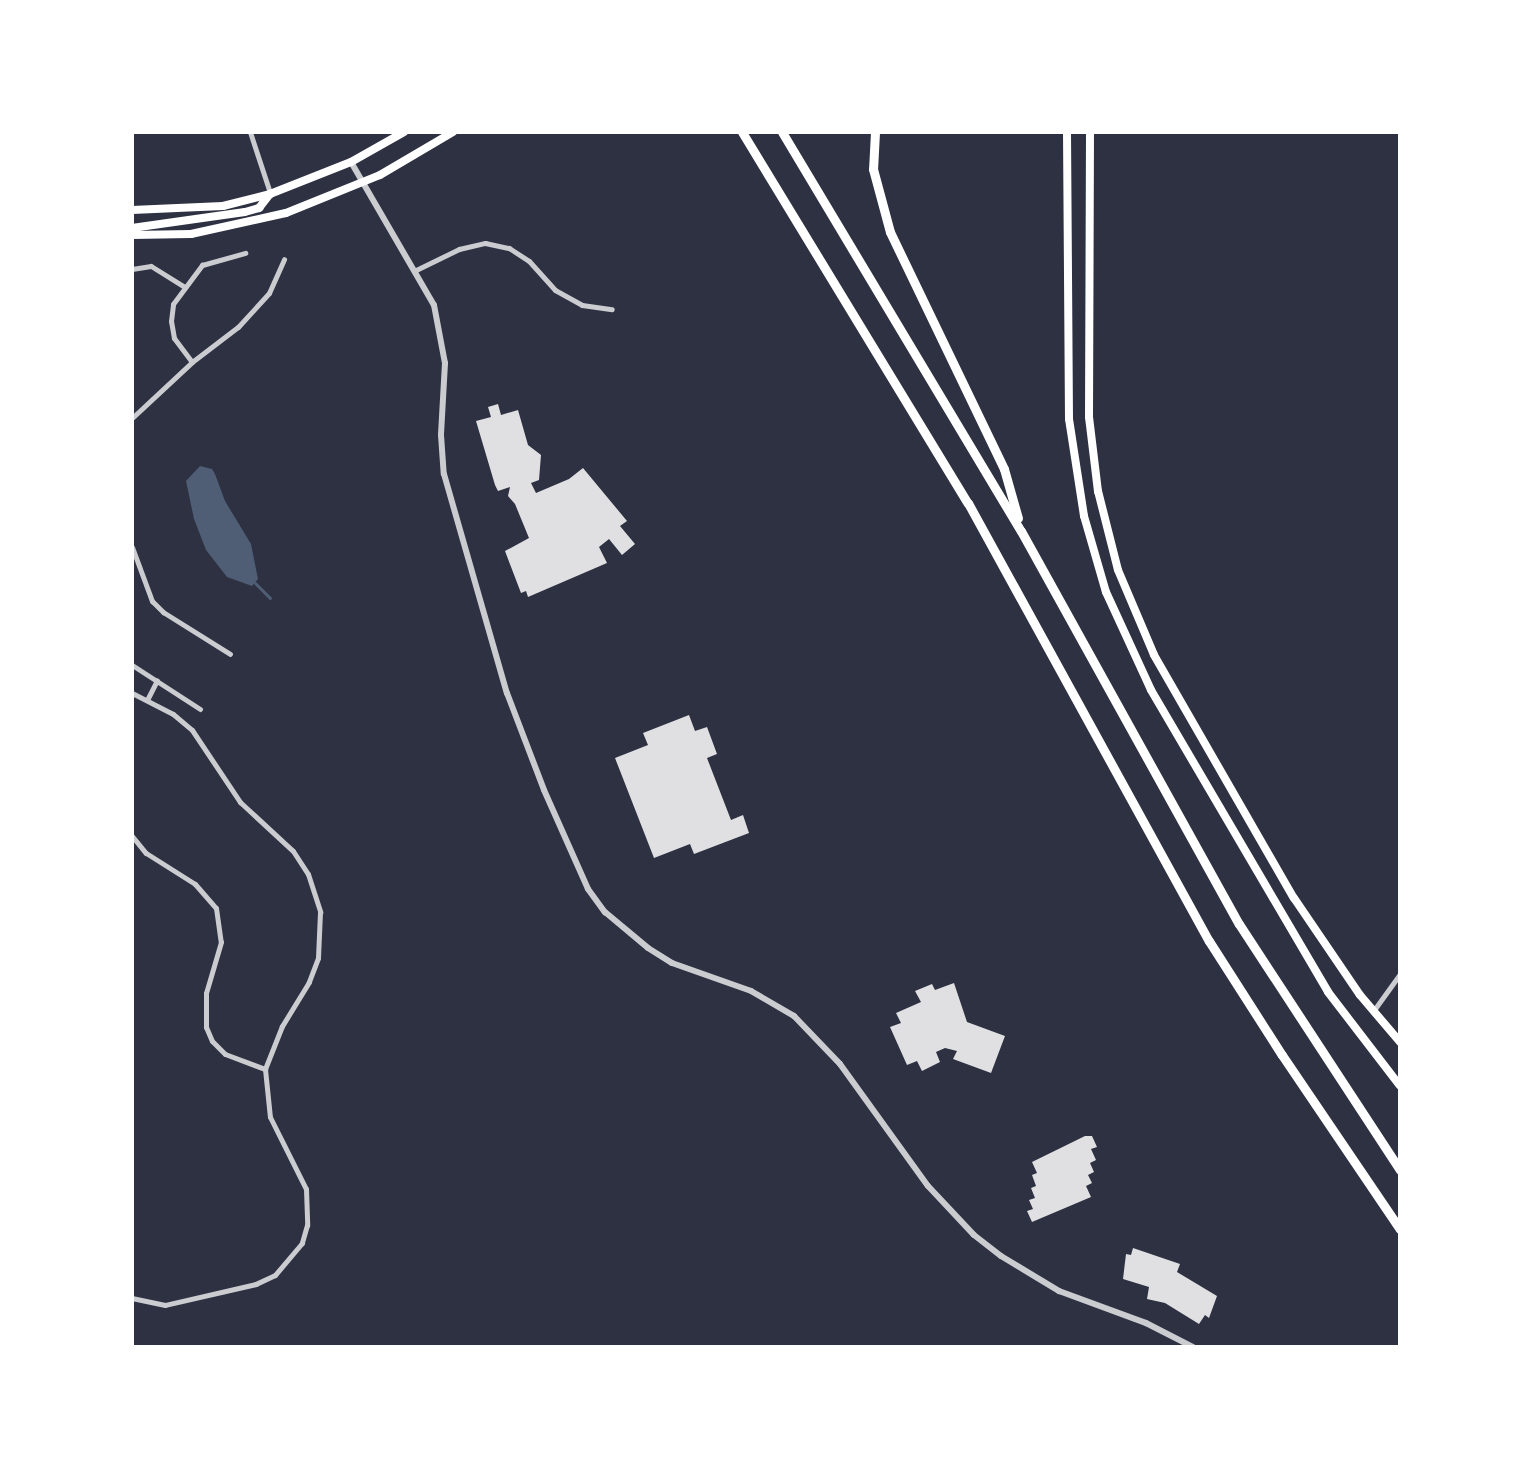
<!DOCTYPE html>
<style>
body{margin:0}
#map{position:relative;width:1532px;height:1479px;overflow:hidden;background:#2d3142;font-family:Roboto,sans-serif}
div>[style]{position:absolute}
.water>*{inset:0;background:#4f5d75}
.stream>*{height:3px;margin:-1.5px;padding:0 1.5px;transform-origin:1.5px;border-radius:1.5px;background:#4f5d75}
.building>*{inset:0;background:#e0e0e3}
.minor>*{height:5px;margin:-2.5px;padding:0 2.5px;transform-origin:2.5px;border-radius:2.5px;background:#caccd0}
.tertiary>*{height:6px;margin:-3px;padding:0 3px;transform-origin:3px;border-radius:3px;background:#caccd0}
.primary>*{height:8px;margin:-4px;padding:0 4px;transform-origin:4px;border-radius:4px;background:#fff}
.motorway>*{height:9px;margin:-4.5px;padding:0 4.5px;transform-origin:4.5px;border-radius:4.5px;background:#fff}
span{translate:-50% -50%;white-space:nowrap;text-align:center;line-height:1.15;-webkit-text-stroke:6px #fff;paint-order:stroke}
.frame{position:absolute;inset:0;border:134px solid #fff;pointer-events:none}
</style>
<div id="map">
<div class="water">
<i style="clip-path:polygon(200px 466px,212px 469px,215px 474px,225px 501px,251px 544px,258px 579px,252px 586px,227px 577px,206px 550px,194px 519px,186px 481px)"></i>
</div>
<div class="stream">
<i style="left:255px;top:583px;width:21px;rotate:45deg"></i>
</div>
<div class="building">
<i style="clip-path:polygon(498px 404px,501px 415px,518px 410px,528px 445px,541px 455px,539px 480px,531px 483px,536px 493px,569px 479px,583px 468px,627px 521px,620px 526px,635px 544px,622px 555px,609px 539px,599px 547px,607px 563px,528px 597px,526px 591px,521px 593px,505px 551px,529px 538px,515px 504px,508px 496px,510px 487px,498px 491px,495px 485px,476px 421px,491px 417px,488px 407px)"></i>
<i style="clip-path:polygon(689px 715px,695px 731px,707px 727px,717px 754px,707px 758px,731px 820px,743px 815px,749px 833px,694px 854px,690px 844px,654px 858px,615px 758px,648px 745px,643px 733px)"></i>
<i style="clip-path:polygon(954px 983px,967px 1022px,1005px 1036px,991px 1073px,953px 1059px,957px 1051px,945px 1048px,936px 1052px,940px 1062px,922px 1071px,917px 1061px,907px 1065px,890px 1027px,901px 1023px,896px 1013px,921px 1002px,915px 991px,932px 984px,935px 990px)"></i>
<i style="clip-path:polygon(1085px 1136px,1092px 1136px,1097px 1147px,1091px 1149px,1096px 1160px,1090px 1163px,1094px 1172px,1088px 1175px,1092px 1183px,1086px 1186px,1091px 1197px,1032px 1222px,1027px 1211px,1033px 1209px,1029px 1200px,1035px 1198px,1031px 1188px,1036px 1186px,1032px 1175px,1037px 1173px,1032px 1162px)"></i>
<i style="clip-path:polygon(1133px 1248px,1180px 1264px,1177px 1272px,1217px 1296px,1209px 1318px,1205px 1315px,1199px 1324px,1165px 1303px,1147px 1299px,1149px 1287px,1123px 1279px,1126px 1254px,1131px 1255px)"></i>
</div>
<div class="minor">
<i style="left:250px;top:132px;width:64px;rotate:71.8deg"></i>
<i style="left:132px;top:269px;width:19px;rotate:-9deg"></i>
<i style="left:151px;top:266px;width:39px;rotate:32deg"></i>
<i style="left:416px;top:270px;width:48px;rotate:-26deg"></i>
<i style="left:459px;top:249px;width:27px;rotate:-13deg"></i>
<i style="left:485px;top:243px;width:25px;rotate:12deg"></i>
<i style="left:509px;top:248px;width:24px;rotate:33deg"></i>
<i style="left:529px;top:261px;width:39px;rotate:48deg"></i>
<i style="left:555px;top:290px;width:31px;rotate:29deg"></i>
<i style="left:582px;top:305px;width:30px;rotate:8deg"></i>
<i style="left:192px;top:362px;width:30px;rotate:-127deg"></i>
<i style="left:174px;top:338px;width:17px;rotate:-100deg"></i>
<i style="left:171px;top:321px;width:17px;rotate:-83deg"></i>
<i style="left:173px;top:304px;width:49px;rotate:-53.4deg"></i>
<i style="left:202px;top:265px;width:45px;rotate:-15.6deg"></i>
<i style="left:132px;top:418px;width:82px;rotate:-43deg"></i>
<i style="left:192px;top:362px;width:58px;rotate:-37.3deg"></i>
<i style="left:238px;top:327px;width:46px;rotate:-47.6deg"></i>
<i style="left:269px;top:293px;width:37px;rotate:-66deg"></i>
<i style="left:132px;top:547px;width:58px;rotate:69.7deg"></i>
<i style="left:152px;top:601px;width:16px;rotate:45deg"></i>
<i style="left:163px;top:612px;width:79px;rotate:32.1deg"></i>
<i style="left:132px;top:665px;width:81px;rotate:32.9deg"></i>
<i style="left:132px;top:693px;width:46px;rotate:27.1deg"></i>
<i style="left:173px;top:714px;width:25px;rotate:40deg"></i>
<i style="left:192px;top:730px;width:87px;rotate:56.3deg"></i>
<i style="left:240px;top:802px;width:72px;rotate:42.8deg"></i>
<i style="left:293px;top:851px;width:27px;rotate:57deg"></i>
<i style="left:308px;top:874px;width:40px;rotate:72deg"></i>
<i style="left:320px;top:912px;width:46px;rotate:92.5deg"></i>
<i style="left:318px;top:958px;width:26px;rotate:111deg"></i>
<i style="left:309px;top:982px;width:52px;rotate:121.5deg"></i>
<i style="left:282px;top:1026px;width:46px;rotate:111.6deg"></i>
<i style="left:265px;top:1069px;width:48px;rotate:84.1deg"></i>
<i style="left:270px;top:1117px;width:80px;rotate:63.4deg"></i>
<i style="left:306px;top:1189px;width:36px;rotate:88deg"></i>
<i style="left:307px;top:1225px;width:19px;rotate:106deg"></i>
<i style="left:302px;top:1243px;width:42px;rotate:130.2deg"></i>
<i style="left:275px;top:1275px;width:21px;rotate:155deg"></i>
<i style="left:256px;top:1284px;width:93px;rotate:167deg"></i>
<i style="left:165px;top:1305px;width:34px;rotate:-168deg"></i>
<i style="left:147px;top:700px;width:22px;rotate:-63deg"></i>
<i style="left:132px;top:836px;width:22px;rotate:51deg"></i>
<i style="left:146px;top:853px;width:58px;rotate:32.3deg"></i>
<i style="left:195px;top:884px;width:32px;rotate:49deg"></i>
<i style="left:216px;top:908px;width:34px;rotate:82deg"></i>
<i style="left:221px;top:942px;width:53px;rotate:106.4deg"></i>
<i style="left:206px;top:993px;width:34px;rotate:90deg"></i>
<i style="left:206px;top:1027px;width:15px;rotate:67deg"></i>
<i style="left:212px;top:1041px;width:18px;rotate:45deg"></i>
<i style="left:225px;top:1054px;width:43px;rotate:20.6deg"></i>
<i style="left:1374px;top:1010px;width:44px;rotate:-54.2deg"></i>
</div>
<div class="tertiary">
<i style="left:351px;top:162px;width:165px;rotate:59.9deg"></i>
<i style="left:434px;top:305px;width:59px;rotate:79.3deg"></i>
<i style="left:445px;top:363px;width:72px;rotate:93.2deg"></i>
<i style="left:441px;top:435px;width:39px;rotate:86deg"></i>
<i style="left:444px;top:474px;width:228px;rotate:74deg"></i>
<i style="left:507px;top:693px;width:104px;rotate:69.1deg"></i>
<i style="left:544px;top:790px;width:108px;rotate:66deg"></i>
<i style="left:588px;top:889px;width:29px;rotate:54deg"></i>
<i style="left:605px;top:912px;width:56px;rotate:39.9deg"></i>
<i style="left:648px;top:948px;width:28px;rotate:32deg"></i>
<i style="left:672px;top:963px;width:84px;rotate:19.5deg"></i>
<i style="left:751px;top:991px;width:50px;rotate:30.2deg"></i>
<i style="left:794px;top:1016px;width:66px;rotate:46.2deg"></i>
<i style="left:840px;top:1064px;width:150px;rotate:54.2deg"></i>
<i style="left:928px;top:1186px;width:67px;rotate:46.8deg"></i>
<i style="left:974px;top:1235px;width:34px;rotate:38deg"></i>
<i style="left:1001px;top:1256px;width:68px;rotate:31.1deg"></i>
<i style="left:1059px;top:1291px;width:93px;rotate:20.2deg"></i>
<i style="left:1146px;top:1323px;width:53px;rotate:27.1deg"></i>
</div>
<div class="primary">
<i style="left:1067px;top:132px;width:287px;rotate:89.6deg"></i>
<i style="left:1069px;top:419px;width:98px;rotate:81.2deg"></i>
<i style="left:1084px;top:516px;width:79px;rotate:73.9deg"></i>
<i style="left:1106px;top:592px;width:108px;rotate:65.3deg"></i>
<i style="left:1151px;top:690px;width:350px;rotate:59.6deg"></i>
<i style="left:1328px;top:992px;width:118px;rotate:52.5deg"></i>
<i style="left:1090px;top:132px;width:285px;rotate:90.2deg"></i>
<i style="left:1089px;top:417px;width:75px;rotate:83.1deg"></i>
<i style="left:1098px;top:491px;width:81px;rotate:75.8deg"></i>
<i style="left:1118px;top:570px;width:92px;rotate:67deg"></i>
<i style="left:1154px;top:655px;width:280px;rotate:60.1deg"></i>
<i style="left:1294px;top:898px;width:117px;rotate:55.8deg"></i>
<i style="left:1360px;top:995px;width:62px;rotate:49.6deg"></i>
<i style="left:132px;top:210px;width:91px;rotate:-2.5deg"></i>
<i style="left:223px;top:206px;width:49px;rotate:-14.3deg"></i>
<i style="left:270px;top:194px;width:87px;rotate:-21.6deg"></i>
<i style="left:351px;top:162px;width:61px;rotate:-29.5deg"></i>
<i style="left:132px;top:228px;width:114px;rotate:-8.1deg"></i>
<i style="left:245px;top:212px;width:15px;rotate:-16deg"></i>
<i style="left:259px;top:208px;width:18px;rotate:-52deg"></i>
<i style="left:132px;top:235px;width:59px;rotate:-1deg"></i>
<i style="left:191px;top:234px;width:97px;rotate:-12.5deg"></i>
<i style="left:286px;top:213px;width:101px;rotate:-22deg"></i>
<i style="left:380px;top:175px;width:85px;rotate:-30.5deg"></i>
</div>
<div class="motorway">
<i style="left:742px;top:132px;width:434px;rotate:58.7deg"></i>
<i style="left:968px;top:503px;width:500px;rotate:61.2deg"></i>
<i style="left:1209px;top:941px;width:135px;rotate:57.4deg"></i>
<i style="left:1282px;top:1055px;width:210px;rotate:55.9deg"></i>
<i style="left:782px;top:132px;width:465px;rotate:59.1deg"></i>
<i style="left:1021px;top:531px;width:449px;rotate:61deg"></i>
<i style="left:1239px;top:924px;width:294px;rotate:56.8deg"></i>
<i style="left:875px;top:132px;width:37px;rotate:93deg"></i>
<i style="left:873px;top:169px;width:65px;rotate:74.9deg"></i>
<i style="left:890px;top:232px;width:263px;rotate:64.3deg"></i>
<i style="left:1004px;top:469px;width:51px;rotate:74.1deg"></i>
</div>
<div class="frame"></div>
</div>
